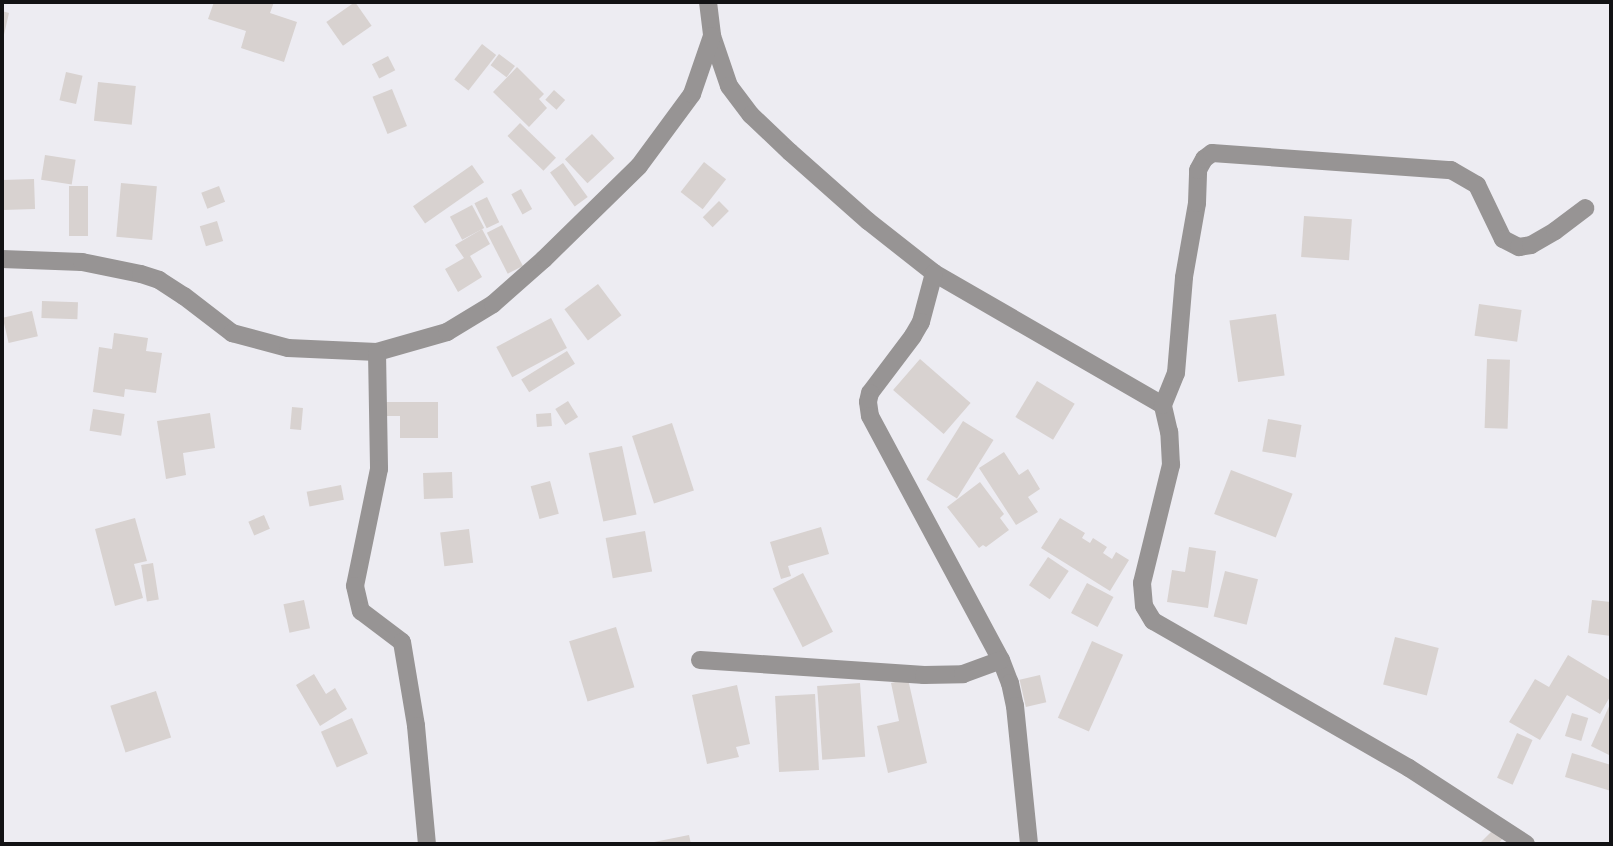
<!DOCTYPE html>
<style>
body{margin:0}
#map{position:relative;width:1613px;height:846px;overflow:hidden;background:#edecf2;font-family:Jost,sans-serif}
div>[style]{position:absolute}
.building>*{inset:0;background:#d8d2d0;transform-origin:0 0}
.street>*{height:18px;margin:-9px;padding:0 9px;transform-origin:9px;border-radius:9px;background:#979494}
span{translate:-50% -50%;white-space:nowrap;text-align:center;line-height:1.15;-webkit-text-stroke:5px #edecf2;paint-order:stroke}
.frame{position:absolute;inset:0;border:4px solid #121214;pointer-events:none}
</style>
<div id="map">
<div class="building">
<i style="clip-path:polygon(214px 2px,274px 2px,270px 13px,297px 22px,284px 62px,241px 48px,246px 31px,208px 19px)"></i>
<i style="left:355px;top:2px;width:29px;height:35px;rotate:55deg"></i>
<i style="clip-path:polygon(2px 11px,9px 13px,3px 39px,2px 39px)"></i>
<i style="left:482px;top:44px;width:18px;height:45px;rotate:38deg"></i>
<i style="left:499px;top:54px;width:20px;height:14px;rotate:37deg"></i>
<i style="left:388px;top:56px;width:16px;height:18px;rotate:63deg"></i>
<i style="clip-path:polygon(517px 67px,544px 94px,539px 99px,547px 108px,529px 127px,493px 92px)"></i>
<i style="left:66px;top:72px;width:17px;height:29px;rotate:13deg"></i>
<i style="left:98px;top:82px;width:38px;height:39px;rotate:6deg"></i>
<i style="left:392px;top:89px;width:40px;height:21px;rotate:68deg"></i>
<i style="left:554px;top:90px;width:15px;height:13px;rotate:42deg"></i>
<i style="left:520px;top:123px;width:50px;height:18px;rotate:44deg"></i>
<i style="left:592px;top:134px;width:33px;height:37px;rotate:47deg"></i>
<i style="left:45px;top:155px;width:31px;height:25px;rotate:9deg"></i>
<i style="left:704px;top:162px;width:28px;height:38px;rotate:38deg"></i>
<i style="left:563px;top:163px;width:42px;height:16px;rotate:54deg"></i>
<i style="left:472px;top:165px;width:21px;height:72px;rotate:55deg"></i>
<i style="left:34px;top:179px;width:30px;height:32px;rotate:88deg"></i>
<i style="left:121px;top:183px;width:36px;height:54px;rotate:5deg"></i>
<i style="left:69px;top:186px;width:19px;height:50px"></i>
<i style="left:219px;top:186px;width:17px;height:19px;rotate:69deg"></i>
<i style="left:521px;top:189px;width:23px;height:11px;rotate:61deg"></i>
<i style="left:487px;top:197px;width:28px;height:14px;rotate:64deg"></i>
<i style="left:719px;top:201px;width:14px;height:23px;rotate:45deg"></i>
<i style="left:472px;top:205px;width:26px;height:25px;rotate:62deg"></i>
<i style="left:1304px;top:216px;width:48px;height:41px;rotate:4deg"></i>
<i style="left:217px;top:221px;width:21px;height:18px;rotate:73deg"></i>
<i style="left:502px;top:225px;width:46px;height:17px;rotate:63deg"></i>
<i style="clip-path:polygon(482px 229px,490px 244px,470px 256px,482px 277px,458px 292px,445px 269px,464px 258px,455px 245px)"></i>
<i style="left:598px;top:284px;width:39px;height:42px;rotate:53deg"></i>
<i style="left:42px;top:301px;width:36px;height:17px;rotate:2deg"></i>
<i style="left:1479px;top:304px;width:43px;height:32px;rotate:8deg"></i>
<i style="left:32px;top:311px;width:26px;height:30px;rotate:77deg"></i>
<i style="left:1276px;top:314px;width:62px;height:47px;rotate:82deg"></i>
<i style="left:551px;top:318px;width:34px;height:62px;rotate:62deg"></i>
<i style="clip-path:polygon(114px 333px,148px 338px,146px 351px,162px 353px,156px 393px,125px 389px,124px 397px,93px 392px,99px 347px,112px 349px)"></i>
<i style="left:567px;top:351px;width:15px;height:54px;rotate:58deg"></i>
<i style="left:920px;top:359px;width:67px;height:41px;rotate:41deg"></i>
<i style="left:1487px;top:359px;width:23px;height:69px;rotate:2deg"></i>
<i style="left:1037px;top:381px;width:44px;height:42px;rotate:31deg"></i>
<i style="left:568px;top:401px;width:19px;height:15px;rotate:58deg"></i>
<i style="clip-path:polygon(386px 402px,438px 402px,438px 438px,400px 438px,400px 416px,386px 416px)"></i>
<i style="left:292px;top:407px;width:11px;height:22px;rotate:5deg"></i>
<i style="left:93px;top:409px;width:32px;height:22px;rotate:9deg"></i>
<i style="clip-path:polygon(210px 413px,215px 448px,183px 453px,186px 475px,166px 479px,157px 421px)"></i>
<i style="left:551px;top:413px;width:13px;height:15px;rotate:86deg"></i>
<i style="left:1268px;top:419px;width:34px;height:33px;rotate:10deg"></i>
<i style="left:963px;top:421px;width:36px;height:69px;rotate:32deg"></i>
<i style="left:672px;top:423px;width:71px;height:42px;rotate:72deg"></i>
<i style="left:622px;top:446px;width:70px;height:34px;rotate:78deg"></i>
<i style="clip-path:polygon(1004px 452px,1019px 475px,1028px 469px,1040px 489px,1028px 497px,1038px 512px,1016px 525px,979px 468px)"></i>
<i style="left:1231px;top:470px;width:66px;height:47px;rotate:21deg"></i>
<i style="left:452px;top:472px;width:26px;height:29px;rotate:88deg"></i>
<i style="left:550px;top:481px;width:34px;height:20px;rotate:75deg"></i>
<i style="clip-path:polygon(980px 482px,1004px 514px,1000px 518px,1009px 530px,986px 547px,983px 545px,979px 548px,947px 507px)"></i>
<i style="left:341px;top:485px;width:15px;height:35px;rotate:79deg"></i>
<i style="left:264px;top:515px;width:15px;height:17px;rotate:67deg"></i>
<i style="clip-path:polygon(135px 518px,147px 561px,134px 564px,143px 598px,115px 606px,95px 529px)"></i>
<i style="clip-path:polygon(1060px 518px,1085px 533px,1082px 538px,1090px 543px,1093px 538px,1107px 547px,1103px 553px,1112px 559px,1116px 552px,1129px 560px,1110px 591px,1041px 548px)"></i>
<i style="clip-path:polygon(821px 527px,829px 554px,788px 566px,791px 576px,781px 579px,770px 542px)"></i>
<i style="left:469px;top:529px;width:34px;height:29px;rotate:83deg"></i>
<i style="left:645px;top:531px;width:41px;height:40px;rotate:80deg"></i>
<i style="clip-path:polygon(1189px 547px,1216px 551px,1208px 608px,1167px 602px,1172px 570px,1185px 572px)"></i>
<i style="left:1048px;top:557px;width:25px;height:34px;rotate:34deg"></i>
<i style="left:153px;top:563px;width:37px;height:12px;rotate:81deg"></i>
<i style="left:1225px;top:571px;width:34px;height:47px;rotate:14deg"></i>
<i style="left:803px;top:573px;width:66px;height:34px;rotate:63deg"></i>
<i style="left:1087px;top:583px;width:30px;height:34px;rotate:28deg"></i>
<i style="left:304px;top:600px;width:29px;height:21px;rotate:78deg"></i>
<i style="clip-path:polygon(1592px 600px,1611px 602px,1611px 636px,1588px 633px)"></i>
<i style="left:616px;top:627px;width:63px;height:49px;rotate:73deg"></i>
<i style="left:1395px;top:637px;width:45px;height:49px;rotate:14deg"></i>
<i style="left:1092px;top:641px;width:34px;height:84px;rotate:24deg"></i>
<i style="clip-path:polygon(1568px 655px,1611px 681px,1611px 695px,1600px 714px,1567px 695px,1540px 740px,1509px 722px,1535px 679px,1549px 687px)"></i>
<i style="clip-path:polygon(314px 674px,326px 694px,335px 688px,347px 709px,320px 726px,296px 685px)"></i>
<i style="left:1040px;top:675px;width:28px;height:21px;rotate:77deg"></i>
<i style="clip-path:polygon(908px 679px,927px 763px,888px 773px,877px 726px,899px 721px,891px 683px)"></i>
<i style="left:860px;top:683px;width:74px;height:43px;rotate:86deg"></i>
<i style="clip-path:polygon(737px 685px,750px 744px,736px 747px,739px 757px,707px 764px,692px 695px)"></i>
<i style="left:156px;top:691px;width:49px;height:48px;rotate:72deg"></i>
<i style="left:815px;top:694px;width:76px;height:40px;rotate:87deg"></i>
<i style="clip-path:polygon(1611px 702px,1611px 756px,1591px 746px)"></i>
<i style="left:1572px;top:713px;width:17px;height:24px;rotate:17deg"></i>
<i style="left:352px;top:718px;width:39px;height:34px;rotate:66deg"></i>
<i style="left:1517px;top:733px;width:17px;height:49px;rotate:24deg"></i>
<i style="clip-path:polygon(1572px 753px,1611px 765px,1611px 791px,1565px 777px)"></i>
<i style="clip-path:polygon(1495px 828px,1504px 837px,1498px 844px,1479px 844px)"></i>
<i style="clip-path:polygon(689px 835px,691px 844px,649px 844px,649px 843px)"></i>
</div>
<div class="street">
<i style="left:708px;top:2px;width:34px;rotate:83deg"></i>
<i style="left:712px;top:36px;width:53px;rotate:71.2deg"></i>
<i style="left:729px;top:86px;width:36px;rotate:53deg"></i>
<i style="left:751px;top:115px;width:54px;rotate:43.5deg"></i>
<i style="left:790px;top:152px;width:104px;rotate:41.5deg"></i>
<i style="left:868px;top:221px;width:84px;rotate:38.2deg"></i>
<i style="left:934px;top:273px;width:264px;rotate:30deg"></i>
<i style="left:2px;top:259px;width:80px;rotate:2.1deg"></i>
<i style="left:82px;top:262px;width:60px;rotate:11.5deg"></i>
<i style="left:141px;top:274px;width:19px;rotate:18deg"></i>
<i style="left:159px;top:280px;width:30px;rotate:33deg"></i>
<i style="left:184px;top:296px;width:61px;rotate:37.6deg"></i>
<i style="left:232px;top:333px;width:58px;rotate:15deg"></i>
<i style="left:288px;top:348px;width:89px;rotate:2.6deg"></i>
<i style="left:377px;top:352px;width:73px;rotate:-15.9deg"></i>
<i style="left:447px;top:332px;width:54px;rotate:-31.3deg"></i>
<i style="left:493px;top:304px;width:68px;rotate:-41.4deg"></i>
<i style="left:544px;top:259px;width:133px;rotate:-44.4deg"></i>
<i style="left:639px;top:166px;width:89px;rotate:-53.6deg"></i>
<i style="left:692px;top:94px;width:61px;rotate:-71deg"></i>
<i style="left:934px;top:273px;width:51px;rotate:104.9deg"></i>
<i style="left:921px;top:322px;width:16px;rotate:120deg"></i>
<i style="left:913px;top:336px;width:71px;rotate:127deg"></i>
<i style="left:870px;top:393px;width:9px;rotate:103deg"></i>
<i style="left:868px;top:402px;width:14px;rotate:82deg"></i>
<i style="left:870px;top:416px;width:277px;rotate:61.8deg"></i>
<i style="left:1001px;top:660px;width:25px;rotate:69deg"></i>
<i style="left:1010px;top:683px;width:24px;rotate:78deg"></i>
<i style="left:1015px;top:706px;width:139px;rotate:84.2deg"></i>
<i style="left:377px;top:352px;width:117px;rotate:89deg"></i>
<i style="left:379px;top:469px;width:119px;rotate:101.6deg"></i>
<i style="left:355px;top:586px;width:26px;rotate:77deg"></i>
<i style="left:361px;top:611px;width:51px;rotate:37.1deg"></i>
<i style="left:402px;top:642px;width:85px;rotate:80.5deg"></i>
<i style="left:416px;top:726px;width:119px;rotate:84.7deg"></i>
<i style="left:700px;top:660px;width:225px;rotate:3.8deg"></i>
<i style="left:924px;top:675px;width:39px;rotate:-1deg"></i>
<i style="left:963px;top:674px;width:40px;rotate:-20.2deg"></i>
<i style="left:1526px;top:844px;width:140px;rotate:-147deg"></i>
<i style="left:1409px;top:768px;width:295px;rotate:-150.1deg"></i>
<i style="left:1153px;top:621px;width:17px;rotate:-121deg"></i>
<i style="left:1144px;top:606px;width:23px;rotate:-95deg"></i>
<i style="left:1142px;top:583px;width:122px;rotate:-76.2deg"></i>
<i style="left:1171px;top:465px;width:33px;rotate:-93deg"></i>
<i style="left:1169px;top:432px;width:28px;rotate:-103deg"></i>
<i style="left:1163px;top:405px;width:35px;rotate:-68deg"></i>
<i style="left:1176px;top:373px;width:96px;rotate:-85.2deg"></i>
<i style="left:1184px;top:277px;width:75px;rotate:-80deg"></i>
<i style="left:1197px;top:203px;width:33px;rotate:-88deg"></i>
<i style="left:1198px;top:170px;width:13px;rotate:-61deg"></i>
<i style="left:1204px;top:159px;width:10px;rotate:-37deg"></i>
<i style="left:1212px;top:153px;width:240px;rotate:4.1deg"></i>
<i style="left:1451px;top:170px;width:30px;rotate:30deg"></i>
<i style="left:1477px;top:185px;width:60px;rotate:64.3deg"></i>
<i style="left:1503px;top:239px;width:18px;rotate:27deg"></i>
<i style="left:1519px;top:247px;width:12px;rotate:-9deg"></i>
<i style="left:1531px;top:245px;width:28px;rotate:-30deg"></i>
<i style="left:1555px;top:231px;width:38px;rotate:-37deg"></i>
</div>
<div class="frame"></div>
</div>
